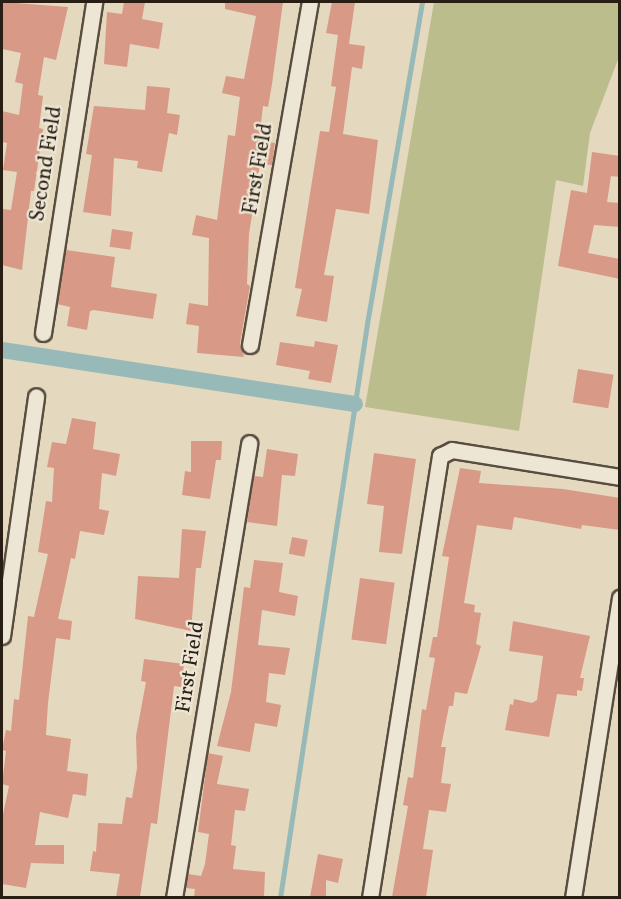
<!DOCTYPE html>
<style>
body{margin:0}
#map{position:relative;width:621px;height:899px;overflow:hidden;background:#e4d9be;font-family:Vollkorn,serif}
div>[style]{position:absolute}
.green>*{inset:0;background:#bcbd8c}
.stream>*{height:4.5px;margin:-2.25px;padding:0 2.25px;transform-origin:2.25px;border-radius:2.25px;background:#97b9b7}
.canal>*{height:16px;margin:-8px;padding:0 8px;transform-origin:8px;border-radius:8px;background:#97b9b7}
.building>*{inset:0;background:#d89987;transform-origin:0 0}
.roads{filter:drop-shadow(2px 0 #584d3e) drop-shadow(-2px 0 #584d3e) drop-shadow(0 2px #584d3e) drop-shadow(0 -2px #584d3e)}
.minor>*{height:15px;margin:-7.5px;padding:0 7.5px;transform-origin:7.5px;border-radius:7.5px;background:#ede6d5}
span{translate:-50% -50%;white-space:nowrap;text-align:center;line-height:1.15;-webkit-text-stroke:4.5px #ede6d5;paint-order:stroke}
.street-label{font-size:21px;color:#291e14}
.frame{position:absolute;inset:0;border:3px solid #291e14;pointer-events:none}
</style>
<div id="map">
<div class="green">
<i style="clip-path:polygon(434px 2px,619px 2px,619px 57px,590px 133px,583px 186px,556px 180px,519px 431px,365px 407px)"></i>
</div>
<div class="stream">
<i style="left:280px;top:898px;width:581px;rotate:-81.38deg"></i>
<i style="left:367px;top:324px;width:327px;rotate:-80.3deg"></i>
</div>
<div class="canal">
<i style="left:2px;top:350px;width:357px;rotate:8.7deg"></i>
</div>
<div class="building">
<i style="clip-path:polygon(2px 2px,68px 7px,56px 60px,44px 57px,38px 95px,43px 96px,39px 128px,43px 129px,34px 191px,31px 191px,22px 270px,2px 265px,2px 209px,11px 210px,17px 172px,3px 170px,7px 143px,2px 142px,2px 111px,19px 115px,23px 84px,15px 82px,21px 53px,2px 49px)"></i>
<i style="clip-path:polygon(124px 2px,145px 2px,142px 19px,163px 23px,159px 49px,130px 44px,127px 67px,104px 64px,107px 12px,122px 14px)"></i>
<i style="clip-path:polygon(225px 2px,283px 2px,272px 84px,268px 107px,263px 106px,259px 140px,275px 143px,272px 165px,260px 164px,249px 234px,247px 284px,250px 286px,240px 343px,244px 357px,197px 353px,199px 326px,186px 324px,189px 303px,208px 306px,209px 238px,192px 235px,196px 215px,217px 220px,228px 135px,235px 136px,240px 97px,222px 93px,226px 76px,244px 79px,256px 16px,225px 9px)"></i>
<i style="clip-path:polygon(332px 2px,355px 2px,349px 44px,365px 46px,362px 69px,352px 67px,343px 134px,378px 140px,369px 214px,336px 209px,324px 275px,334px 276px,327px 322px,296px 316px,302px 289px,295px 288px,320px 131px,329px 132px,336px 87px,331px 86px,338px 35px,326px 33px)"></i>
<i style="clip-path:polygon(147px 86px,170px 88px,167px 113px,180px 115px,177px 135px,169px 133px,162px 172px,137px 168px,138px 161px,114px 158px,111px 216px,83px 212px,92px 155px,86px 154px,94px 106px,145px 110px)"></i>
<i style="clip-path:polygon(592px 152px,620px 156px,620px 177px,611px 176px,607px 202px,620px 203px,620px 227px,594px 225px,588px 253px,620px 259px,620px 279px,558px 266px,571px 190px,587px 193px)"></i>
<i style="left:112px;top:229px;width:21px;height:18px;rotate:8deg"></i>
<i style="clip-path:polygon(66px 250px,115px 257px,111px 287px,157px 294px,153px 319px,94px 310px,90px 311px,87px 330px,67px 326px,70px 307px,57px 304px)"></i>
<i style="clip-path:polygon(315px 341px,338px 345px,331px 383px,308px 379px,310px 371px,276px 365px,280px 342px,314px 347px)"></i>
<i style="left:578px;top:369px;width:36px;height:34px;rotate:9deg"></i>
<i style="clip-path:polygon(72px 418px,96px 422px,93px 449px,120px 454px,116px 476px,102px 473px,99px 509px,109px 511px,104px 535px,80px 531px,75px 559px,71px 558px,58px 619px,72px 621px,70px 640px,56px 638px,48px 703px,46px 735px,71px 739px,67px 771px,88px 774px,86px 796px,73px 794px,68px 818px,40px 812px,35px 845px,64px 845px,64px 864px,31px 863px,26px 888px,2px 884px,2px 819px,9px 786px,2px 784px,6px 751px,2px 750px,6px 730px,11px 731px,14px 699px,19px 700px,28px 616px,34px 617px,48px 554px,38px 552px,46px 501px,52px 502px,54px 468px,47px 467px,52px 442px,66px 444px)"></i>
<i style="clip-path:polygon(191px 441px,222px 441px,221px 460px,216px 460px,210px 499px,182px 495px,185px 471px,191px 472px)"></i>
<i style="clip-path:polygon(267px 449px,298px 454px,295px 476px,282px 475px,277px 526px,247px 522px,254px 476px,263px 477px)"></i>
<i style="clip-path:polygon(374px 453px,416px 459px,402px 554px,379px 552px,384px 506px,367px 504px)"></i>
<i style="clip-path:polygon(460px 468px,481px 471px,479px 483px,563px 489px,620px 498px,620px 530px,582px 525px,581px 529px,514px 517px,512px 530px,477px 525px,464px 603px,475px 605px,474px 612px,481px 613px,476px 644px,481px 646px,467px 694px,455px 692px,453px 706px,449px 706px,441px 747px,446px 747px,441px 783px,451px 784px,446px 812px,429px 810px,423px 849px,433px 850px,426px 897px,392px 897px,408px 806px,403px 805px,408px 777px,413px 778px,422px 709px,426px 710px,435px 658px,429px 657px,433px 637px,437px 637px,449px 557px,442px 556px)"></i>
<i style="clip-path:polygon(182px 529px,206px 531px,201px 568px,196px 568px,191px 631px,135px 619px,138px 576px,179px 578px)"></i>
<i style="left:292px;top:537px;width:16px;height:17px;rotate:11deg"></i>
<i style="clip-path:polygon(254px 560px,283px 563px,279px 592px,298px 596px,295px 616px,262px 610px,258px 645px,290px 648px,285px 675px,269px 673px,266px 702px,281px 705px,277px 727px,255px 723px,250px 752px,217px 746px,231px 692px,244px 587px,250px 588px)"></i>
<i style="left:360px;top:578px;width:35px;height:62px;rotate:8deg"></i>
<i style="clip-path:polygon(513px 621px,590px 636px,580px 678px,584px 678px,582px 691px,577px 690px,577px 696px,557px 694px,549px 737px,505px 730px,510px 704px,513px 705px,514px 699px,532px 703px,537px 700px,543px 656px,509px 651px)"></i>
<i style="clip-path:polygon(144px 659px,184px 664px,181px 687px,174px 686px,157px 824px,151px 823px,140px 897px,116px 897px,120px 874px,90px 871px,93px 851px,96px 852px,98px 823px,122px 824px,126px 797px,132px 798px,137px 768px,136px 736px,146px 682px,141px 681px)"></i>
<i style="clip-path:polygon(208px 753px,223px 756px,217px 784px,249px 789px,245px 811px,235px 810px,231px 845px,236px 846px,233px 869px,265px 872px,264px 897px,194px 897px,195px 889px,186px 888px,188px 874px,201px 876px,205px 864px,209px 834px,198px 832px)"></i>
<i style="clip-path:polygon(318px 854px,343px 859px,338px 883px,326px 880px,326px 897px,310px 897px)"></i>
</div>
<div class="roads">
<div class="minor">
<i style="left:43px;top:333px;width:335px;rotate:-81.2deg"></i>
<i style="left:250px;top:345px;width:348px;rotate:-80.1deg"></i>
<i style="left:2px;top:636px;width:242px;rotate:-81.9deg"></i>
<i style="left:174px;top:898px;width:461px;rotate:-80.6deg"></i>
<i style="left:370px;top:898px;width:448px;rotate:-81deg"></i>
<i style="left:440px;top:456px;width:13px;rotate:-27deg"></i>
<i style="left:452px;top:450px;width:170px;rotate:9.1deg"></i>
<i style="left:573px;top:898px;width:304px;rotate:-81.1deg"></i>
</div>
</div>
<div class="street-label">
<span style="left:47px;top:164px;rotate:-81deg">Second Field</span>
<span style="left:259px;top:169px;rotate:-80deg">First Field</span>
<span style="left:191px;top:667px;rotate:-81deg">First Field</span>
</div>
<div class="frame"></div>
</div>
